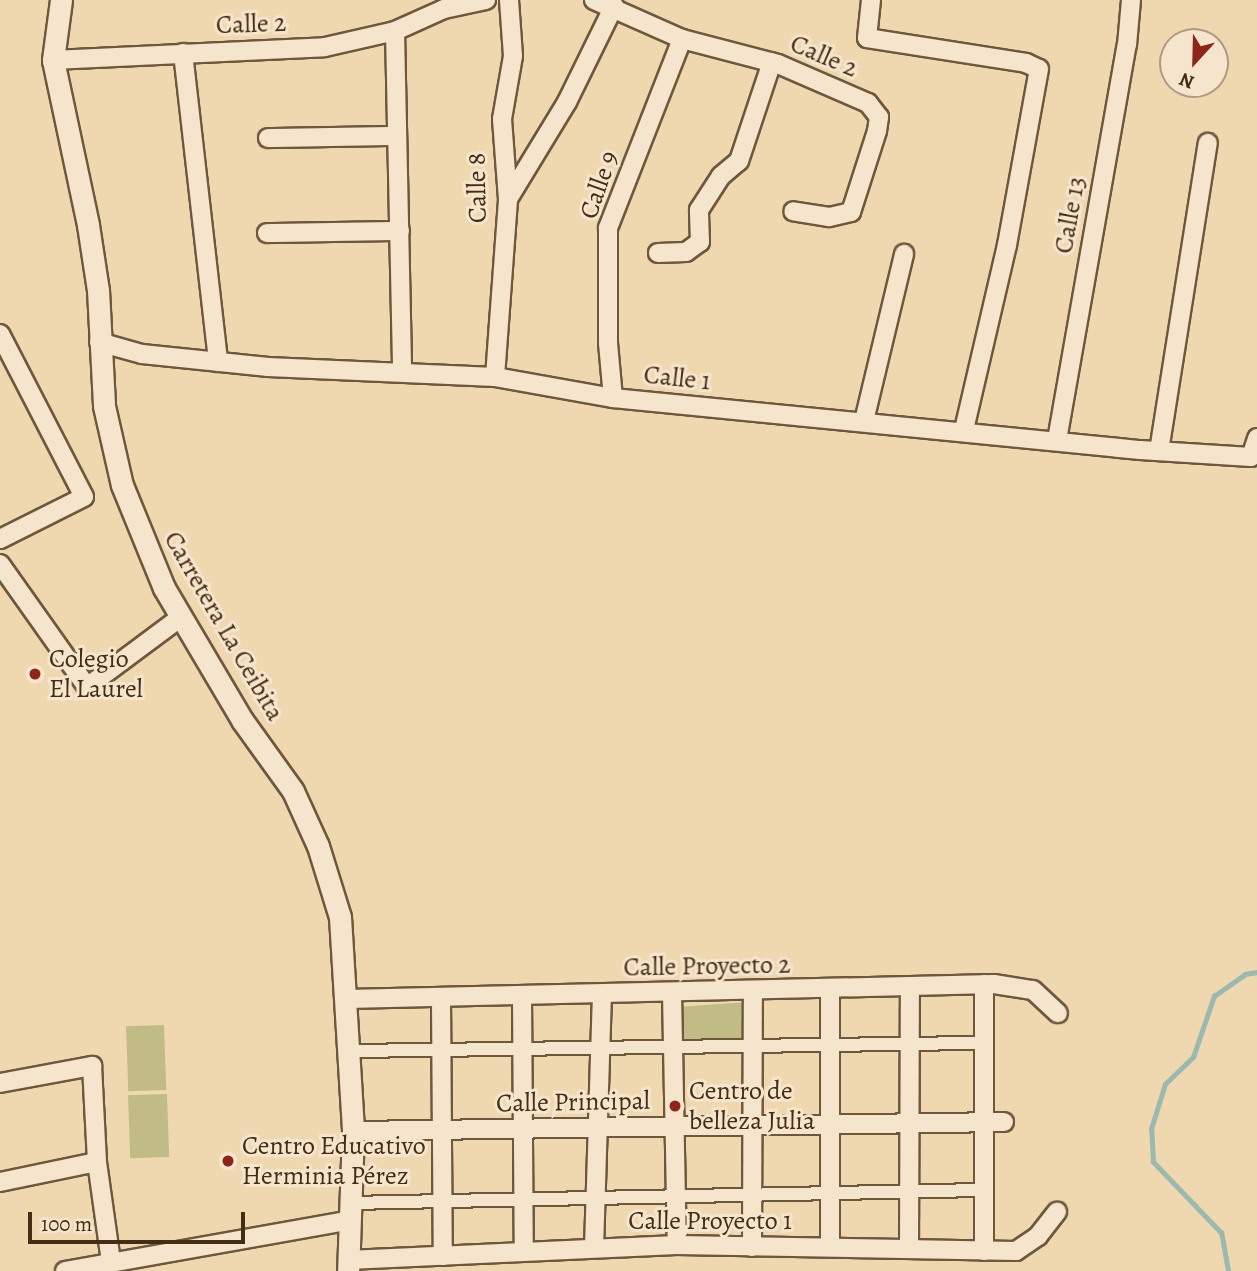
<!DOCTYPE html>
<meta charset="utf-8">
<style>
body{margin:0}
#map{position:relative;width:1257px;height:1271px;overflow:hidden;background:#efd7b0;font-family:Alegreya,serif}
div>[style]{position:absolute}
.green>*{inset:0;background:#c1bc86;transform-origin:0 0}
.stream>*{height:4.5px;margin:-2.25px;padding:0 2.25px;transform-origin:2.25px;border-radius:2.25px;background:#9ab9af}
.roads{filter:drop-shadow(2px 0 #6e583b) drop-shadow(-2px 0 #6e583b) drop-shadow(0 2px #6e583b) drop-shadow(0 -2px #6e583b)}
.pedestrian>*{height:12px;margin:-6px;padding:0 6px;transform-origin:6px;border-radius:6px;background:#f5e5cc}
.minor>*{height:18px;margin:-9px;padding:0 9px;transform-origin:9px;border-radius:9px;background:#f5e5cc}
.tertiary>*{height:21px;margin:-10.5px;padding:0 10.5px;transform-origin:10.5px;border-radius:10.5px;background:#f5e5cc}
.dots>*{width:19px;height:19px;translate:-50% -50%;box-sizing:border-box;border:4px solid #f5e5cc;border-radius:50%}
span{translate:-50% -50%;white-space:nowrap;text-align:center;line-height:1.15;-webkit-text-stroke:6px #f5e5cc;paint-order:stroke}
.street-label{font-size:26px;color:#432d14}
.poi-label{font-size:26px;color:#432d14}
.left{translate:0 -50%;text-align:left}
.north{position:absolute;left:1159px;top:28px;width:70px;height:70px;box-sizing:border-box;background:#f5e5cc;border:2px solid #ae9b82;border-radius:50%;rotate:202deg;font-size:19px;font-weight:700;line-height:28px;text-align:center;color:#432d14}
.north::after{content:'';display:block;margin:auto;width:24px;height:32px;background:#8f2418;clip-path:polygon(50% 0,100% 100%,50% 72%,0 100%)}
.scale{position:absolute;left:28px;top:1212px;width:217px;height:32px;box-sizing:border-box;border:4px solid #432d14;border-top:0;padding-left:9px;font-size:21px;line-height:24px;white-space:nowrap;color:#432d14;-webkit-text-stroke:5px #f5e5cc;paint-order:stroke}
</style>
<div id="map">
<div class="green">
<i style="left:748px;top:1002px;width:41px;height:71px;rotate:86deg"></i>
<i style="left:164px;top:1025px;width:65px;height:38px;rotate:88deg"></i>
<i style="left:167px;top:1094px;width:63px;height:39px;rotate:88deg"></i>
</div>
<div class="stream">
<i style="left:1228px;top:1271px;width:39px;rotate:-100deg"></i>
<i style="left:1221px;top:1233px;width:98px;rotate:-133.8deg"></i>
<i style="left:1153px;top:1162px;width:33px;rotate:-93deg"></i>
<i style="left:1151px;top:1129px;width:47px;rotate:-72.7deg"></i>
<i style="left:1165px;top:1084px;width:39px;rotate:-44deg"></i>
<i style="left:1193px;top:1057px;width:65px;rotate:-71deg"></i>
<i style="left:1214px;top:996px;width:38px;rotate:-35deg"></i>
<i style="left:1245px;top:974px;width:12px;rotate:-9deg"></i>
</div>
<div class="roads">
<div class="pedestrian">
<i style="left:350px;top:1051px;width:632px;rotate:-0.73deg"></i>
<i style="left:350px;top:1203px;width:633px;rotate:-1.18deg"></i>
</div>
<div class="minor">
<i style="left:594px;top:0;width:96px;rotate:23.9deg"></i>
<i style="left:682px;top:39px;width:99px;rotate:14.6deg"></i>
<i style="left:778px;top:64px;width:98px;rotate:23.4deg"></i>
<i style="left:868px;top:103px;width:18px;rotate:52deg"></i>
<i style="left:879px;top:117px;width:14px;rotate:98deg"></i>
<i style="left:877px;top:131px;width:85px;rotate:107.8deg"></i>
<i style="left:851px;top:212px;width:23px;rotate:167deg"></i>
<i style="left:829px;top:217px;width:36px;rotate:-171deg"></i>
<i style="left:871px;top:0;width:38px;rotate:96deg"></i>
<i style="left:867px;top:38px;width:161px;rotate:8.9deg"></i>
<i style="left:1026px;top:63px;width:14px;rotate:25deg"></i>
<i style="left:1039px;top:69px;width:179px;rotate:100.3deg"></i>
<i style="left:1007px;top:245px;width:190px;rotate:103.1deg"></i>
<i style="left:395px;top:31px;width:338px;rotate:88.8deg"></i>
<i style="left:183px;top:53px;width:311px;rotate:83.5deg"></i>
<i style="left:53px;top:60px;width:272px;rotate:-2.7deg"></i>
<i style="left:325px;top:47px;width:72px;rotate:-12.9deg"></i>
<i style="left:395px;top:31px;width:54px;rotate:-24.2deg"></i>
<i style="left:444px;top:9px;width:43px;rotate:-12.1deg"></i>
<i style="left:268px;top:138px;width:127px;rotate:-0.9deg"></i>
<i style="left:508px;top:199px;width:114px;rotate:-58.7deg"></i>
<i style="left:567px;top:102px;width:107px;rotate:-63.9deg"></i>
<i style="left:267px;top:233px;width:133px;rotate:-0.9deg"></i>
<i style="left:658px;top:253px;width:28px;rotate:-2deg"></i>
<i style="left:686px;top:252px;width:17px;rotate:-36deg"></i>
<i style="left:700px;top:242px;width:32px;rotate:-92deg"></i>
<i style="left:699px;top:210px;width:40px;rotate:-57.1deg"></i>
<i style="left:721px;top:176px;width:23px;rotate:-40deg"></i>
<i style="left:739px;top:161px;width:104px;rotate:-71.6deg"></i>
<i style="left:0;top:334px;width:183px;rotate:62.7deg"></i>
<i style="left:84px;top:497px;width:94px;rotate:153.4deg"></i>
<i style="left:99px;top:342px;width:45px;rotate:15.6deg"></i>
<i style="left:142px;top:354px;width:127px;rotate:5.9deg"></i>
<i style="left:268px;top:367px;width:227px;rotate:2.5deg"></i>
<i style="left:495px;top:377px;width:120px;rotate:10.1deg"></i>
<i style="left:613px;top:398px;width:530px;rotate:5.64deg"></i>
<i style="left:1140px;top:450px;width:111px;rotate:3.6deg"></i>
<i style="left:1251px;top:457px;width:20px;rotate:-72deg"></i>
<i style="left:495px;top:377px;width:178px;rotate:-85.8deg"></i>
<i style="left:508px;top:199px;width:80px;rotate:-94.3deg"></i>
<i style="left:502px;top:119px;width:64px;rotate:-80.1deg"></i>
<i style="left:513px;top:56px;width:56px;rotate:-94.1deg"></i>
<i style="left:613px;top:398px;width:55px;rotate:-95.2deg"></i>
<i style="left:608px;top:343px;width:115px;rotate:-90deg"></i>
<i style="left:608px;top:228px;width:203px;rotate:-68.6deg"></i>
<i style="left:864px;top:421px;width:172px;rotate:-76.5deg"></i>
<i style="left:1057px;top:440px;width:401px;rotate:-80deg"></i>
<i style="left:1127px;top:45px;width:45px;rotate:-84.9deg"></i>
<i style="left:1159px;top:451px;width:312px;rotate:-81deg"></i>
<i style="left:0;top:564px;width:151px;rotate:54.7deg"></i>
<i style="left:87px;top:687px;width:117px;rotate:-36.7deg"></i>
<i style="left:984px;top:984px;width:267px;rotate:90deg"></i>
<i style="left:672px;top:993px;width:252px;rotate:88.9deg"></i>
<i style="left:522px;top:997px;width:255px;rotate:89.6deg"></i>
<i style="left:347px;top:999px;width:647px;rotate:-1.33deg"></i>
<i style="left:994px;top:984px;width:39px;rotate:9deg"></i>
<i style="left:1033px;top:990px;width:34px;rotate:43deg"></i>
<i style="left:441px;top:999px;width:257px;rotate:89.6deg"></i>
<i style="left:0;top:1083px;width:94px;rotate:-10.5deg"></i>
<i style="left:92px;top:1066px;width:96px;rotate:87deg"></i>
<i style="left:97px;top:1162px;width:100px;rotate:82deg"></i>
<i style="left:353px;top:1131px;width:651px;rotate:-0.79deg"></i>
<i style="left:0;top:1182px;width:99px;rotate:-11.7deg"></i>
<i style="left:752px;top:1247px;width:256px;rotate:-89.8deg"></i>
<i style="left:830px;top:1247px;width:257px;rotate:-90deg"></i>
<i style="left:594px;top:1248px;width:253px;rotate:-88.2deg"></i>
<i style="left:909px;top:1249px;width:261px;rotate:-89.8deg"></i>
<i style="left:348px;top:1260px;width:329px;rotate:-2.6deg"></i>
<i style="left:677px;top:1245px;width:339px;rotate:1deg"></i>
<i style="left:1016px;top:1251px;width:27px;rotate:-34deg"></i>
<i style="left:1038px;top:1236px;width:31px;rotate:-52deg"></i>
<i style="left:65px;top:1271px;width:290px;rotate:-10.1deg"></i>
</div>
<div class="tertiary">
<i style="left:61px;top:0;width:61px;rotate:97.6deg"></i>
<i style="left:53px;top:60px;width:169px;rotate:78deg"></i>
<i style="left:88px;top:225px;width:66px;rotate:81.3deg"></i>
<i style="left:98px;top:290px;width:116px;rotate:87deg"></i>
<i style="left:104px;top:406px;width:81px;rotate:77.2deg"></i>
<i style="left:122px;top:485px;width:111px;rotate:67.8deg"></i>
<i style="left:164px;top:588px;width:153px;rotate:59.4deg"></i>
<i style="left:242px;top:720px;width:87px;rotate:54.3deg"></i>
<i style="left:293px;top:791px;width:60px;rotate:65.6deg"></i>
<i style="left:318px;top:846px;width:74px;rotate:72.8deg"></i>
<i style="left:340px;top:917px;width:214px;rotate:86.5deg"></i>
<i style="left:353px;top:1131px;width:140px;rotate:92deg"></i>
</div>
</div>
<div class="dots">
<i style="left:35px;top:674px;background:#8f2418"></i>
<i style="left:675px;top:1106px;background:#8f2418"></i>
<i style="left:228px;top:1161px;background:#8f2418"></i>
</div>
<div class="street-label">
<span style="left:251px;top:24px;rotate:-2deg">Calle 2</span>
<span style="left:824px;top:56px;rotate:23deg">Calle 2</span>
<span style="left:599px;top:185px;rotate:-71deg">Calle 9</span>
<span style="left:477px;top:188px;rotate:-91deg">Calle 8</span>
<span style="left:1070px;top:215px;rotate:-80deg">Calle 13</span>
<span style="left:677px;top:378px;rotate:6deg">Calle 1</span>
<span style="left:224px;top:626px;rotate:60deg">Carretera La Ceibita</span>
<span style="left:707px;top:966px;rotate:-1deg">Calle Proyecto 2</span>
<span style="left:573px;top:1102px;rotate:-1deg">Calle Principal</span>
<span style="left:710px;top:1221px">Calle Proyecto 1</span>
</div>
<div class="poi-label">
<span class="left" style="left:49px;top:674px">Colegio<br>El Laurel</span>
<span class="left" style="left:689px;top:1106px">Centro de<br>belleza Julia</span>
<span class="left" style="left:242px;top:1161px">Centro Educativo<br>Herminia Pérez</span>
</div>
<div class="north">N</div>
<div class="scale">100 m</div>
</div>
